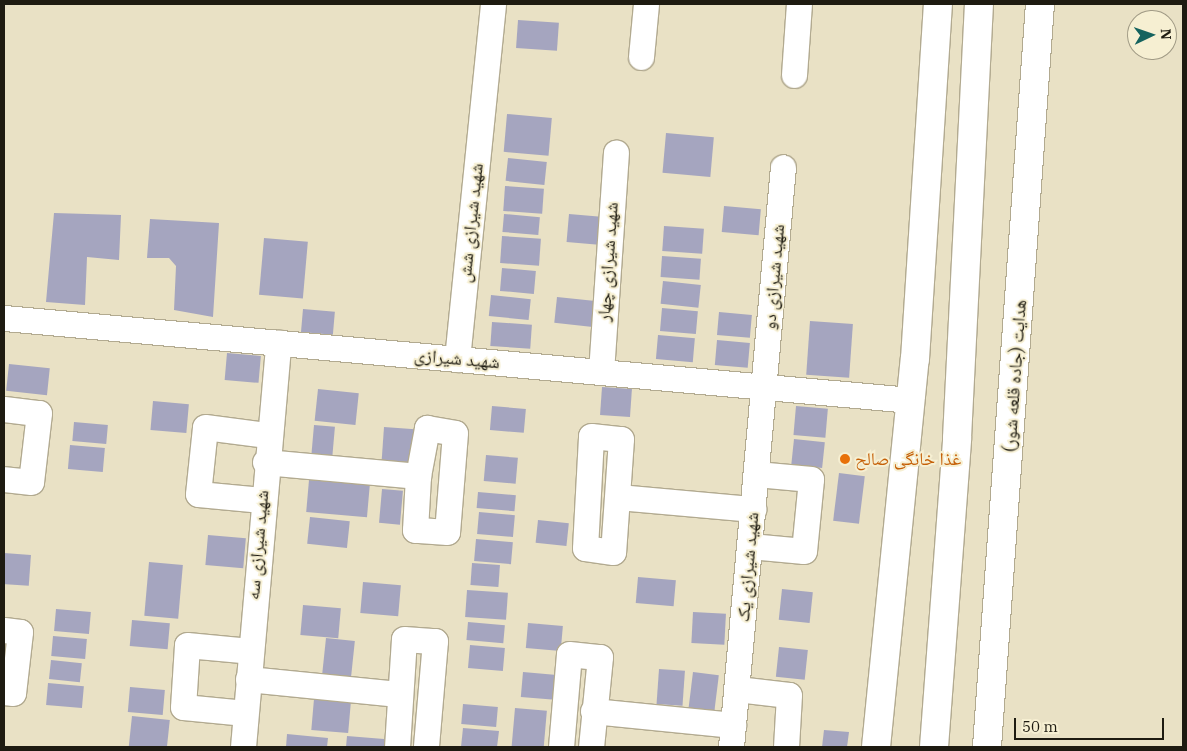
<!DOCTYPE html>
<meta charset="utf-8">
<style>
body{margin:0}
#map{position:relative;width:1187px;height:751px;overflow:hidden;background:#e9e1c5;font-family:"IBM Plex Serif","Noto Naskh Arabic",serif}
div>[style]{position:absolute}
.building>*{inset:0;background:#a5a5bf;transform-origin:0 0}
.roads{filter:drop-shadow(1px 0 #b2aa90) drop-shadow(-1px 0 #b2aa90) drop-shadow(0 1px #b2aa90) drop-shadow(0 -1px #b2aa90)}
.minor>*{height:25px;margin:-12.5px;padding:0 12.5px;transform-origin:12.5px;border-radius:12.5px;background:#fff}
.major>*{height:28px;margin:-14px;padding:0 14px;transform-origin:14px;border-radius:14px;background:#fff}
.dots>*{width:14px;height:14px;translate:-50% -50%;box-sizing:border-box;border:2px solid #f6efd2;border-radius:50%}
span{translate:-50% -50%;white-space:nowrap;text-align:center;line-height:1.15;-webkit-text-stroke:4px #f6efd2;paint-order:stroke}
.street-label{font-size:18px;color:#1e1b11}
.food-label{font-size:18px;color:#c56008}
.left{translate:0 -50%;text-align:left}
.frame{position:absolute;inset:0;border:5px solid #1e1b11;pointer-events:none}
.north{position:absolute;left:1127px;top:10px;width:50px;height:50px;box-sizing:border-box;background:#f6efd2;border:1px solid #a09a85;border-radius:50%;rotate:87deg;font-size:14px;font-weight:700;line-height:20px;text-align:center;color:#1e1b11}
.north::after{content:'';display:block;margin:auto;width:18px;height:22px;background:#15635e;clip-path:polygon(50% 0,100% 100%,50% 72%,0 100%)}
.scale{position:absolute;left:1014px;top:718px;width:150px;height:22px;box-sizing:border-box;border:2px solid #1e1b11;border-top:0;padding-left:6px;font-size:15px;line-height:18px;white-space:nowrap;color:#1e1b11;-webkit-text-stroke:4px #f6efd2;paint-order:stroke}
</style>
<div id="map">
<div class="building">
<i style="left:518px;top:20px;width:41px;height:28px;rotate:4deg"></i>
<i style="left:507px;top:114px;width:45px;height:38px;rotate:5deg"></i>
<i style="left:666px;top:133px;width:48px;height:40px;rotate:5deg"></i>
<i style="left:508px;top:158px;width:39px;height:23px;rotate:6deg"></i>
<i style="left:505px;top:186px;width:39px;height:25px;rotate:4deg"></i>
<i style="left:724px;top:206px;width:37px;height:26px;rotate:5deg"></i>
<i style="clip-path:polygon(54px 213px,121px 215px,119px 260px,87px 257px,85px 305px,46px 302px)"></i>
<i style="left:504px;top:214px;width:36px;height:18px;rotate:5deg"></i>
<i style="left:569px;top:214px;width:38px;height:28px;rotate:5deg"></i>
<i style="clip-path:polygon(150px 219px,219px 223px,213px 317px,174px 310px,176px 266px,169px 258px,147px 258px)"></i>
<i style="left:664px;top:226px;width:40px;height:25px;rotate:4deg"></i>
<i style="left:502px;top:236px;width:39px;height:27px;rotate:4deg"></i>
<i style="left:264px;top:238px;width:44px;height:57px;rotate:5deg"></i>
<i style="left:662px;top:256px;width:39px;height:21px;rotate:4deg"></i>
<i style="left:502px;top:268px;width:34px;height:23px;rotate:5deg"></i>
<i style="left:663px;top:281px;width:38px;height:23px;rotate:6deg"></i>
<i style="left:491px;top:295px;width:40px;height:21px;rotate:6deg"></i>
<i style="left:557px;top:297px;width:41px;height:26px;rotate:6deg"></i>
<i style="left:662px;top:308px;width:36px;height:23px;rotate:5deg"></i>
<i style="left:303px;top:309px;width:32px;height:23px;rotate:5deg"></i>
<i style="left:719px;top:312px;width:33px;height:23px;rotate:5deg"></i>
<i style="left:810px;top:321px;width:43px;height:54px;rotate:4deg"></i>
<i style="left:492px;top:322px;width:40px;height:24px;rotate:4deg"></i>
<i style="left:658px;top:335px;width:37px;height:24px;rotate:5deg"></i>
<i style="left:717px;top:340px;width:33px;height:25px;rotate:5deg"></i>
<i style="left:227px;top:353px;width:34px;height:27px;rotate:5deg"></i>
<i style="left:9px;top:364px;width:41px;height:27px;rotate:6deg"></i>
<i style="left:602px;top:387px;width:30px;height:28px;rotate:4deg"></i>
<i style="left:318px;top:389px;width:41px;height:32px;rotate:6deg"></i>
<i style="left:153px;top:401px;width:36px;height:29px;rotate:5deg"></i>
<i style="left:492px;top:406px;width:34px;height:24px;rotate:5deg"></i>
<i style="left:796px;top:406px;width:32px;height:29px;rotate:5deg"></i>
<i style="left:74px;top:422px;width:34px;height:19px;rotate:5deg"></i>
<i style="left:314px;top:425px;width:21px;height:32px;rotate:5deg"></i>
<i style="left:384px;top:427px;width:31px;height:34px;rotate:4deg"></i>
<i style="left:794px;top:439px;width:31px;height:26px;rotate:6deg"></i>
<i style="left:70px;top:445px;width:35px;height:24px;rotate:5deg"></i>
<i style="left:486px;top:455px;width:32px;height:26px;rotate:5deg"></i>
<i style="left:839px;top:473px;width:26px;height:48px;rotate:7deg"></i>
<i style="left:309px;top:480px;width:61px;height:32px;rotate:5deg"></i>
<i style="left:382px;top:489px;width:21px;height:34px;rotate:5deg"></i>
<i style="left:478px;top:492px;width:38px;height:16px;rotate:5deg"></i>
<i style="left:479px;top:512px;width:36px;height:22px;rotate:5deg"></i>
<i style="left:310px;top:517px;width:40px;height:27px;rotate:6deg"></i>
<i style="left:538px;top:520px;width:31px;height:23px;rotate:6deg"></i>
<i style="left:208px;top:535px;width:38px;height:30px;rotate:5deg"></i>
<i style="left:476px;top:539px;width:37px;height:22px;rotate:5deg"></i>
<i style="left:4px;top:553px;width:27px;height:31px;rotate:4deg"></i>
<i style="left:149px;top:562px;width:34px;height:54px;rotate:5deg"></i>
<i style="left:472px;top:563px;width:28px;height:22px;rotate:4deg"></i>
<i style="left:638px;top:577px;width:38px;height:26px;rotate:5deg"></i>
<i style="left:363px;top:582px;width:38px;height:31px;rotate:5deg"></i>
<i style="left:782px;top:589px;width:31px;height:31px;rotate:6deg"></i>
<i style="left:467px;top:590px;width:41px;height:27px;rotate:4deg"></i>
<i style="left:303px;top:605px;width:38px;height:30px;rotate:5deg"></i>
<i style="left:56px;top:609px;width:35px;height:22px;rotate:5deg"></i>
<i style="left:693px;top:612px;width:33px;height:31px;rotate:3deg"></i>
<i style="left:132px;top:620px;width:38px;height:26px;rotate:5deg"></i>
<i style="left:468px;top:622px;width:37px;height:18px;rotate:5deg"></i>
<i style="left:528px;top:623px;width:35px;height:25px;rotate:5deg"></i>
<i style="left:53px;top:636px;width:34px;height:20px;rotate:5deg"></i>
<i style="left:326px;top:638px;width:29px;height:40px;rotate:6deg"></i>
<i style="left:470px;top:645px;width:35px;height:23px;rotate:5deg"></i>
<i style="left:779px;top:647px;width:29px;height:30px;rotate:6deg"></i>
<i style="left:51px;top:660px;width:31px;height:19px;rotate:6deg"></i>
<i style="left:659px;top:669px;width:26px;height:35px;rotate:4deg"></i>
<i style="left:523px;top:672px;width:34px;height:25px;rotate:5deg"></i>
<i style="left:693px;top:672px;width:26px;height:36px;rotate:7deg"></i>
<i style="left:48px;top:683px;width:36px;height:22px;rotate:5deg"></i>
<i style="left:130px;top:687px;width:35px;height:25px;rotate:5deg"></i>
<i style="left:314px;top:699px;width:37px;height:31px;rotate:5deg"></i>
<i style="left:463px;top:704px;width:35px;height:20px;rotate:5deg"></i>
<i style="left:515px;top:708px;width:32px;height:39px;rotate:5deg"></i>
<i style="left:132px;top:716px;width:38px;height:31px;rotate:6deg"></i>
<i style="clip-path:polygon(463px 728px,499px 731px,497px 747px,461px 747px)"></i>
<i style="clip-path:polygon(824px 730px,849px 732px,847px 747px,822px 747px)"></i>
<i style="clip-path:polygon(287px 734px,328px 738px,327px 747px,286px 747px)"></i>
<i style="clip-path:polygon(347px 736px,384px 739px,384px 747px,346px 747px)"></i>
</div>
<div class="roads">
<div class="minor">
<i style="left:641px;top:57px;width:53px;rotate:-84.6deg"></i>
<i style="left:794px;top:75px;width:71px;rotate:-86deg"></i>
<i style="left:4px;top:318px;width:911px;rotate:5.17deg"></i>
<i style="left:457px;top:359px;width:357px;rotate:-84.2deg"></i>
<i style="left:601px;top:372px;width:220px;rotate:-86.1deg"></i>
<i style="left:4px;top:409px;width:35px;rotate:7deg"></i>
<i style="left:39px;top:413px;width:69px;rotate:96.6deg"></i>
<i style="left:31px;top:482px;width:27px;rotate:-174deg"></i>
<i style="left:427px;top:428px;width:28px;rotate:10deg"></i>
<i style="left:455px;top:433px;width:99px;rotate:94.6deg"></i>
<i style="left:447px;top:532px;width:32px;rotate:-176deg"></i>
<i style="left:415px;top:530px;width:54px;rotate:-86.8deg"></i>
<i style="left:418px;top:476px;width:49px;rotate:-79.4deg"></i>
<i style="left:591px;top:436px;width:30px;rotate:6deg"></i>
<i style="left:621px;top:439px;width:113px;rotate:94deg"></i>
<i style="left:613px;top:552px;width:28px;rotate:-172deg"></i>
<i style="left:585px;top:548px;width:112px;rotate:-86.9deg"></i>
<i style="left:265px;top:462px;width:154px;rotate:5.2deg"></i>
<i style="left:618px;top:497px;width:136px;rotate:5.1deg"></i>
<i style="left:262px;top:500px;width:64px;rotate:-174.6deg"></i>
<i style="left:198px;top:494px;width:67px;rotate:-84deg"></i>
<i style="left:205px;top:427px;width:63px;rotate:7.4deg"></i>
<i style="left:750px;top:546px;width:54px;rotate:5.3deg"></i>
<i style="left:804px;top:551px;width:72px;rotate:-84.4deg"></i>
<i style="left:811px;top:479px;width:55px;rotate:-174.8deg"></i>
<i style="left:4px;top:630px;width:16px;rotate:7deg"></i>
<i style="left:20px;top:632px;width:61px;rotate:96.5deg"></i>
<i style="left:13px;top:693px;width:9px;rotate:-174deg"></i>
<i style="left:248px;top:679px;width:151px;rotate:5.7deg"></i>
<i style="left:737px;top:689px;width:52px;rotate:6.6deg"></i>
<i style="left:789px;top:695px;width:52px;rotate:93.3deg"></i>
<i style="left:593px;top:711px;width:141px;rotate:5.7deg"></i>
<i style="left:245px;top:713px;width:62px;rotate:-174.5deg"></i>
<i style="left:183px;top:707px;width:62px;rotate:-86.3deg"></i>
<i style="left:187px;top:645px;width:63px;rotate:5.4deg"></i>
<i style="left:243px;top:747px;width:406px;rotate:-85deg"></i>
<i style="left:397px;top:747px;width:108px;rotate:-86.3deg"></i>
<i style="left:404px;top:639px;width:31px;rotate:4deg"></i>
<i style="left:435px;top:641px;width:106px;rotate:94.9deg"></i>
<i style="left:561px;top:747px;width:93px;rotate:-85.1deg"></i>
<i style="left:569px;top:654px;width:31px;rotate:6deg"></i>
<i style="left:600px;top:657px;width:90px;rotate:95.7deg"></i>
<i style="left:731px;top:747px;width:582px;rotate:-84.88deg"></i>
</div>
<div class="major">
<i style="left:876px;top:747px;width:390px;rotate:-84.3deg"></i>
<i style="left:915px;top:359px;width:356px;rotate:-86.3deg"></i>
<i style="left:934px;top:747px;width:310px;rotate:-85.7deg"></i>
<i style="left:957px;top:438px;width:435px;rotate:-87.1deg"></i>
<i style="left:987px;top:747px;width:745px;rotate:-85.92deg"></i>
</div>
</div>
<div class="dots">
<i style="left:845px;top:459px;background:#e8710a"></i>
</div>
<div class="street-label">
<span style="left:471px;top:223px;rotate:-84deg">شهید شیرازی شش</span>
<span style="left:608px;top:262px;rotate:-86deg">شهید شیرازی چهار</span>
<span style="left:774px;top:277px;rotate:-85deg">شهید شیرازی دو</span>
<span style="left:457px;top:359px;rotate:5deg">شهید شیرازی</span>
<span style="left:1015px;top:376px;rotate:-86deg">هدایت (جاده قلعه شور)</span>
<span style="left:258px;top:545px;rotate:-85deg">شهید شیرازی سه</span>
<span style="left:748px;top:567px;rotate:-85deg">شهید شیرازی یک</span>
</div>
<div class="food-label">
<span class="left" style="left:855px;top:459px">غذا خانگی صالح</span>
</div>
<div class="frame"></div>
<div class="north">N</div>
<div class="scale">50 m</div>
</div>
